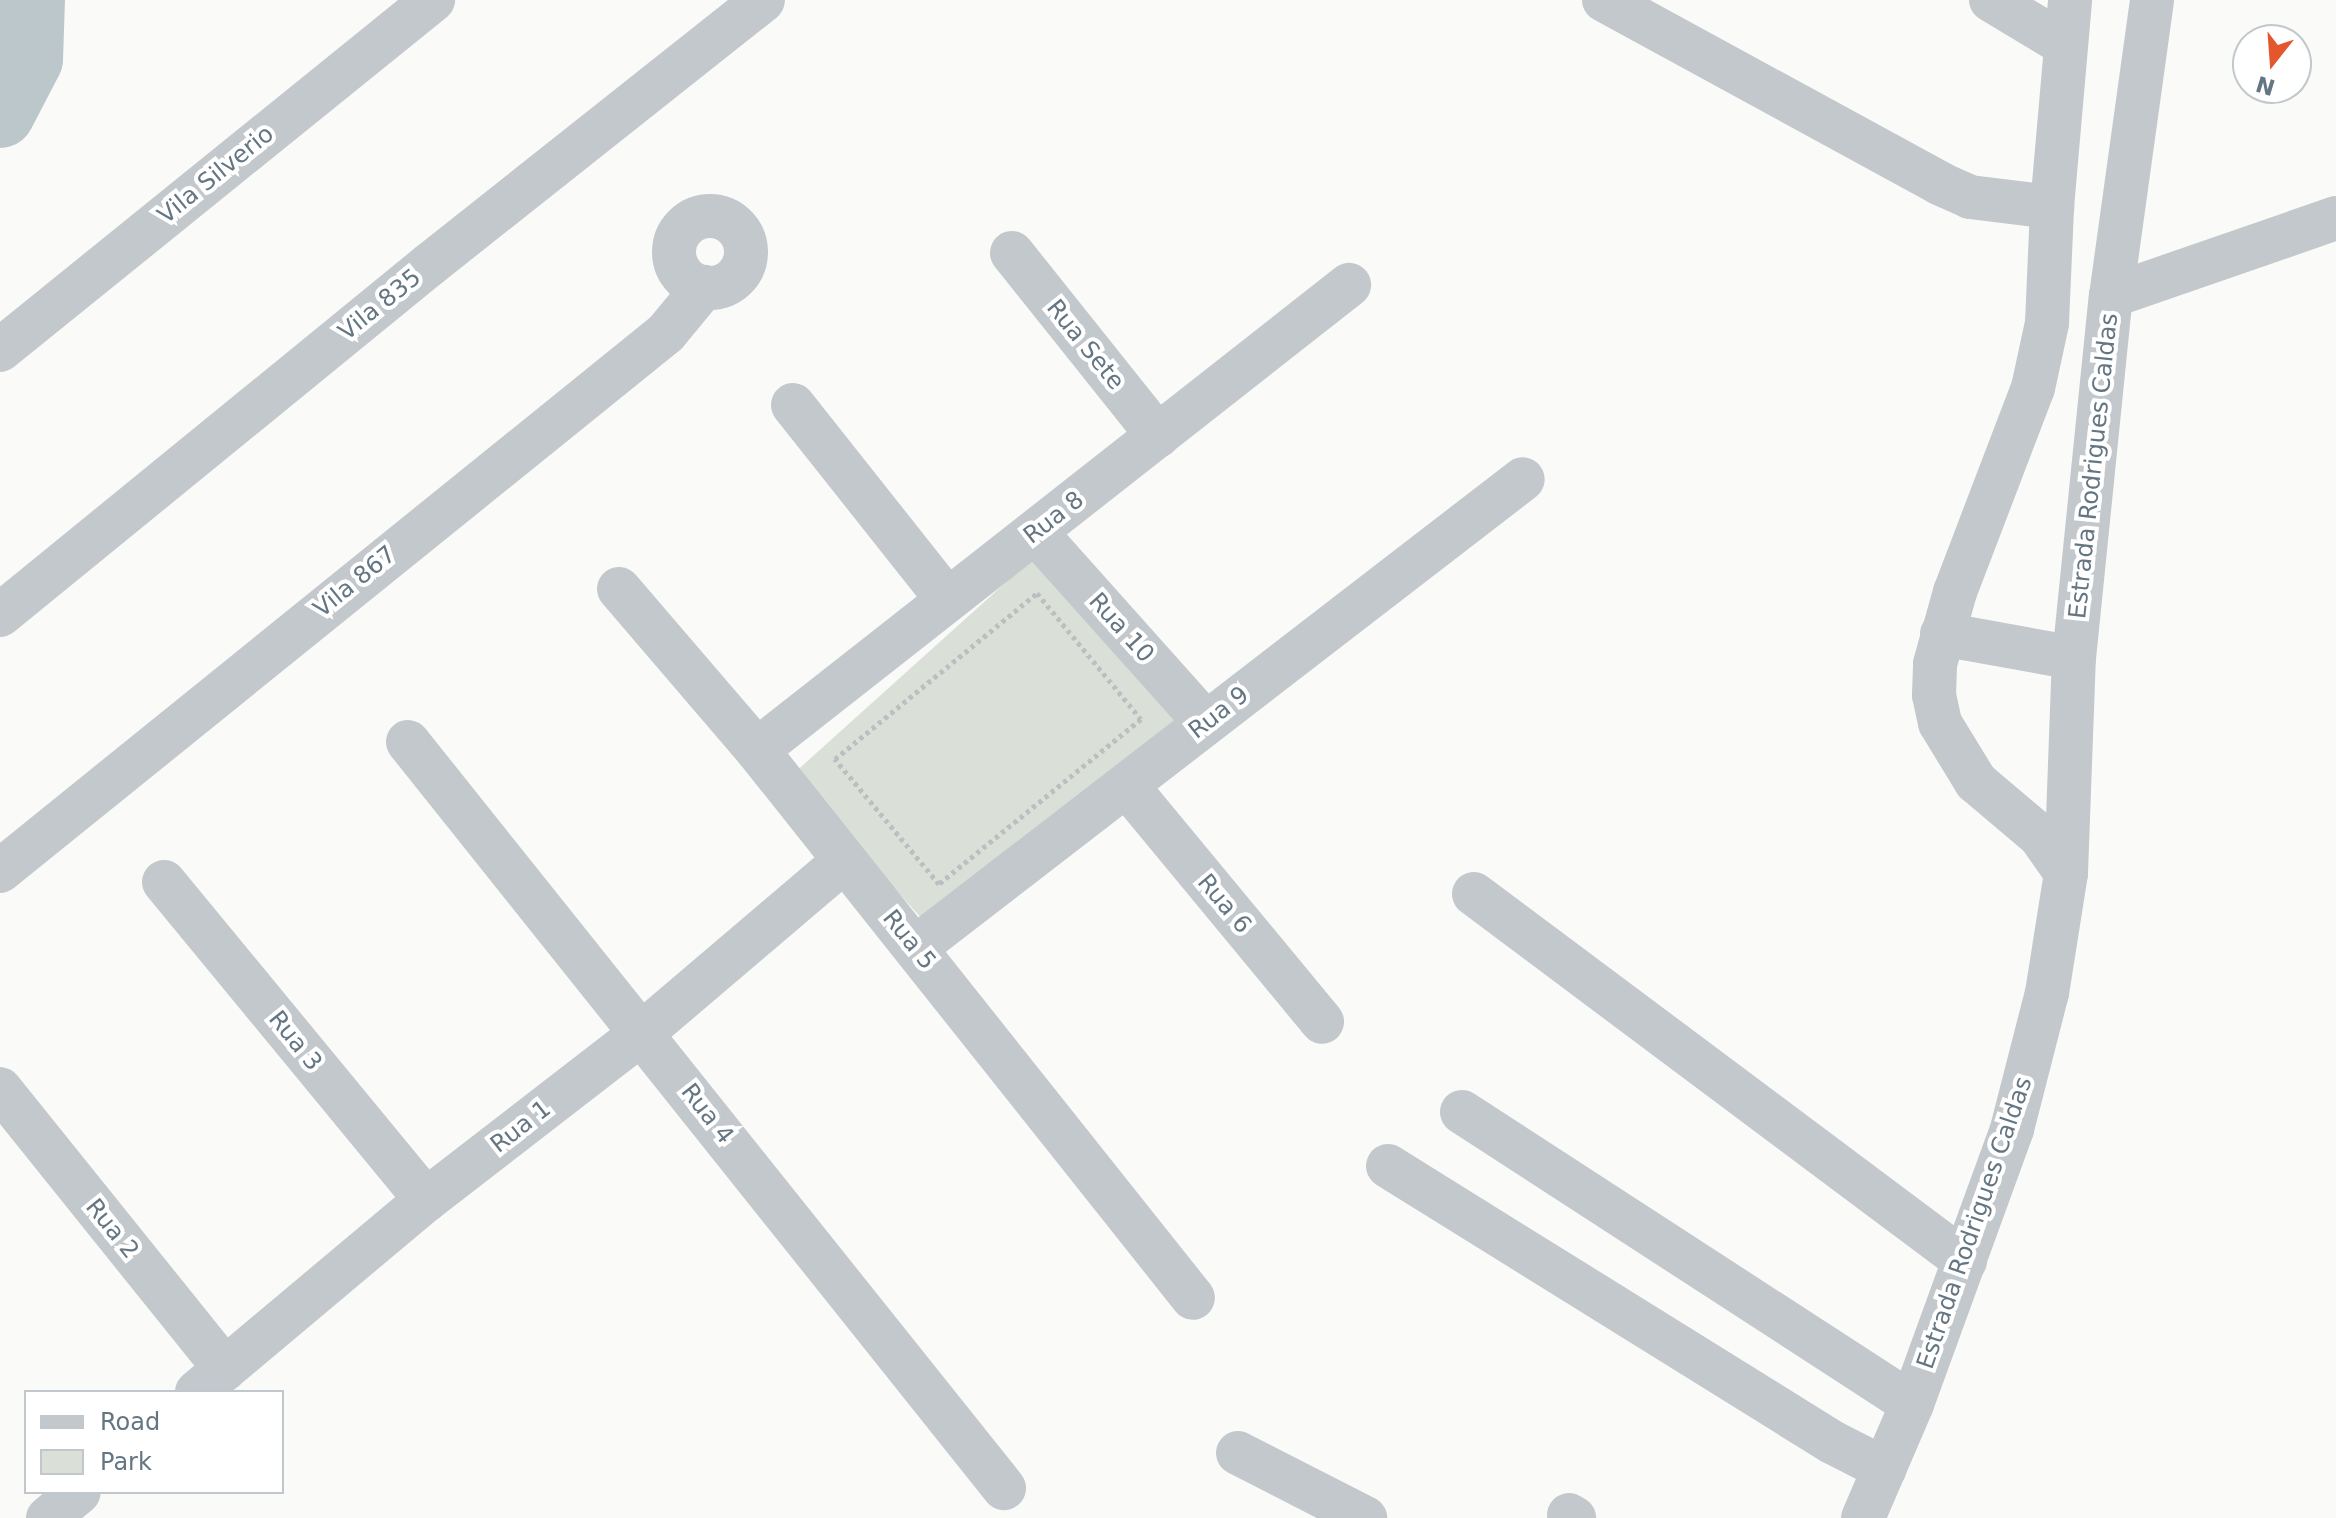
<!DOCTYPE html>
<style>
body{margin:0}
#map{position:relative;width:2336px;height:1518px;overflow:hidden;background:#fafaf8;font-family:"DejaVu Sans",sans-serif}
div>[style]{position:absolute}
.green>*{inset:0;background:#dadfd7;transform-origin:0 0}
.river>*{height:70px;margin:-35px;padding:0 35px;transform-origin:35px;border-radius:35px;background:#bbc7cb}
.path>*{height:5px;margin-top:-2.5px;transform-origin:0;background:repeating-linear-gradient(90deg,#bbbfc2 0 4px,transparent 0 8px)}
.minor>*{height:44px;margin:-22px;padding:0 22px;transform-origin:22px;border-radius:22px;background:#c3c8cc}
.minor>.ring{margin:-22px;padding:0;box-sizing:content-box;background:none;border:44px solid #c3c8cc;border-radius:50%}
span{translate:-50% -50%;white-space:nowrap;text-align:center;line-height:1.15;-webkit-text-stroke:8px #fff;paint-order:stroke}
.street-label{font-size:24px;color:#657683}
.legend{position:absolute;left:24px;top:1390px;width:260px;height:104px;box-sizing:border-box;background:#fff;border:2px solid #c1c8cd;margin:0;padding:10px 14px;list-style:none;font-size:24px;color:#657683}
.legend li{display:flex;align-items:center;gap:16px;height:40px}
.legend b{width:40px;border:2px solid #c1c8cd}
.north{position:absolute;left:2232px;top:24px;width:80px;height:80px;box-sizing:border-box;background:#fff;border:2px solid #c1c8cd;border-radius:50%;rotate:197deg;font-size:22px;font-weight:700;line-height:32px;text-align:center;color:#657683}
.north::after{content:'';display:block;margin:auto;width:28px;height:36px;background:#e4572e;clip-path:polygon(50% 0,100% 100%,50% 72%,0 100%)}
</style>
<div id="map">
<div class="green">
<i style="left:1033px;top:558px;width:216px;height:324px;rotate:48deg"></i>
</div>
<div class="river">
<i style="left:0;top:113px;width:61px;rotate:-62.6deg"></i>
<i style="left:28px;top:59px;width:59px;rotate:-88.1deg"></i>
</div>
<div class="path">
<i style="left:1037px;top:593px;width:163px;rotate:50.5deg"></i>
<i style="left:1141px;top:719px;width:261px;rotate:140.8deg"></i>
<i style="left:939px;top:884px;width:163px;rotate:-129.8deg"></i>
<i style="left:835px;top:759px;width:261px;rotate:-39.4deg"></i>
</div>
<div class="minor">
<i style="left:1604px;top:0;width:384px;rotate:28.6deg"></i>
<i style="left:1941px;top:184px;width:32px;rotate:24deg"></i>
<i style="left:1970px;top:197px;width:83px;rotate:7deg"></i>
<i style="left:1991px;top:0;width:87px;rotate:31deg"></i>
<i class="ring" style="left:674px;top:216px;width:28px;height:28px"></i>
<i style="left:1012px;top:253px;width:234px;rotate:51.4deg"></i>
<i style="left:2111px;top:296px;width:238px;rotate:-19.1deg"></i>
<i style="left:0;top:350px;width:557px;rotate:-38.95deg"></i>
<i style="left:793px;top:405px;width:248px;rotate:51.6deg"></i>
<i style="left:1036px;top:533px;width:255px;rotate:48.2deg"></i>
<i style="left:619px;top:589px;width:212px;rotate:49.4deg"></i>
<i style="left:757px;top:750px;width:700px;rotate:51.49deg"></i>
<i style="left:0;top:615px;width:554px;rotate:-39.21deg"></i>
<i style="left:429px;top:265px;width:426px;rotate:-38.4deg"></i>
<i style="left:1942px;top:634px;width:134px;rotate:10.3deg"></i>
<i style="left:408px;top:742px;width:955px;rotate:51.38deg"></i>
<i style="left:757px;top:750px;width:753px;rotate:-38.15deg"></i>
<i style="left:1127px;top:786px;width:306px;rotate:50.4deg"></i>
<i style="left:0;top:871px;width:856px;rotate:-38.93deg"></i>
<i style="left:666px;top:333px;width:60px;rotate:-50.4deg"></i>
<i style="left:2066px;top:873px;width:45px;rotate:-125.1deg"></i>
<i style="left:2040px;top:836px;width:84px;rotate:-139.8deg"></i>
<i style="left:1976px;top:782px;width:69px;rotate:-121.4deg"></i>
<i style="left:1940px;top:723px;width:29px;rotate:-102deg"></i>
<i style="left:1934px;top:695px;width:31px;rotate:-88deg"></i>
<i style="left:1935px;top:664px;width:75px;rotate:-74.5deg"></i>
<i style="left:1955px;top:592px;width:218px;rotate:-69.1deg"></i>
<i style="left:2033px;top:388px;width:66px;rotate:-77.8deg"></i>
<i style="left:2047px;top:323px;width:116px;rotate:-87.5deg"></i>
<i style="left:2052px;top:207px;width:208px;rotate:-85deg"></i>
<i style="left:164px;top:882px;width:412px;rotate:50.5deg"></i>
<i style="left:1474px;top:894px;width:613px;rotate:36.78deg"></i>
<i style="left:916px;top:947px;width:766px;rotate:-37.63deg"></i>
<i style="left:0;top:1089px;width:359px;rotate:51.2deg"></i>
<i style="left:1462px;top:1112px;width:536px;rotate:32.98deg"></i>
<i style="left:1388px;top:1166px;width:523px;rotate:31.87deg"></i>
<i style="left:1832px;top:1442px;width:59px;rotate:27deg"></i>
<i style="left:197px;top:1392px;width:299px;rotate:-40deg"></i>
<i style="left:426px;top:1200px;width:273px;rotate:-37.7deg"></i>
<i style="left:642px;top:1033px;width:265px;rotate:-40.4deg"></i>
<i style="left:1238px;top:1453px;width:143px;rotate:27.1deg"></i>
<i style="left:1569px;top:1515px;width:6px;rotate:31deg"></i>
<i style="left:48px;top:1518px;width:40px;rotate:-40deg"></i>
<i style="left:1863px;top:1518px;width:124px;rotate:-66.7deg"></i>
<i style="left:1912px;top:1404px;width:293px;rotate:-70deg"></i>
<i style="left:2012px;top:1129px;width:140px;rotate:-75.6deg"></i>
<i style="left:2047px;top:993px;width:121px;rotate:-81deg"></i>
<i style="left:2066px;top:873px;width:215px;rotate:-87.9deg"></i>
<i style="left:2074px;top:658px;width:364px;rotate:-84.2deg"></i>
<i style="left:2111px;top:296px;width:299px;rotate:-82.1deg"></i>
</div>
<div class="street-label">
<span style="left:216px;top:175px;rotate:-39deg">Vila Silverio</span>
<span style="left:380px;top:305px;rotate:-39deg">Vila 835</span>
<span style="left:1085px;top:345px;rotate:51deg">Rua Sete</span>
<span style="left:2094px;top:466px;rotate:-84deg">Estrada Rodrigues Caldas</span>
<span style="left:1054px;top:518px;rotate:-38deg">Rua 8</span>
<span style="left:355px;top:582px;rotate:-39deg">Vila 867</span>
<span style="left:1121px;top:628px;rotate:48deg">Rua 10</span>
<span style="left:1219px;top:713px;rotate:-38deg">Rua 9</span>
<span style="left:1224px;top:904px;rotate:50deg">Rua 6</span>
<span style="left:909px;top:940px;rotate:51deg">Rua 5</span>
<span style="left:295px;top:1041px;rotate:51deg">Rua 3</span>
<span style="left:707px;top:1114px;rotate:52deg">Rua 4</span>
<span style="left:521px;top:1127px;rotate:-38deg">Rua 1</span>
<span style="left:1975px;top:1223px;rotate:-71deg">Estrada Rodrigues Caldas</span>
<span style="left:112px;top:1229px;rotate:51deg">Rua 2</span>
</div>
<ul class="legend">
<li><b style="height:10px;background:#c3c8cc"></b>Road</li>
<li><b style="height:22px;background:#dadfd7"></b>Park</li>
</ul>
<div class="north">N</div>
</div>
